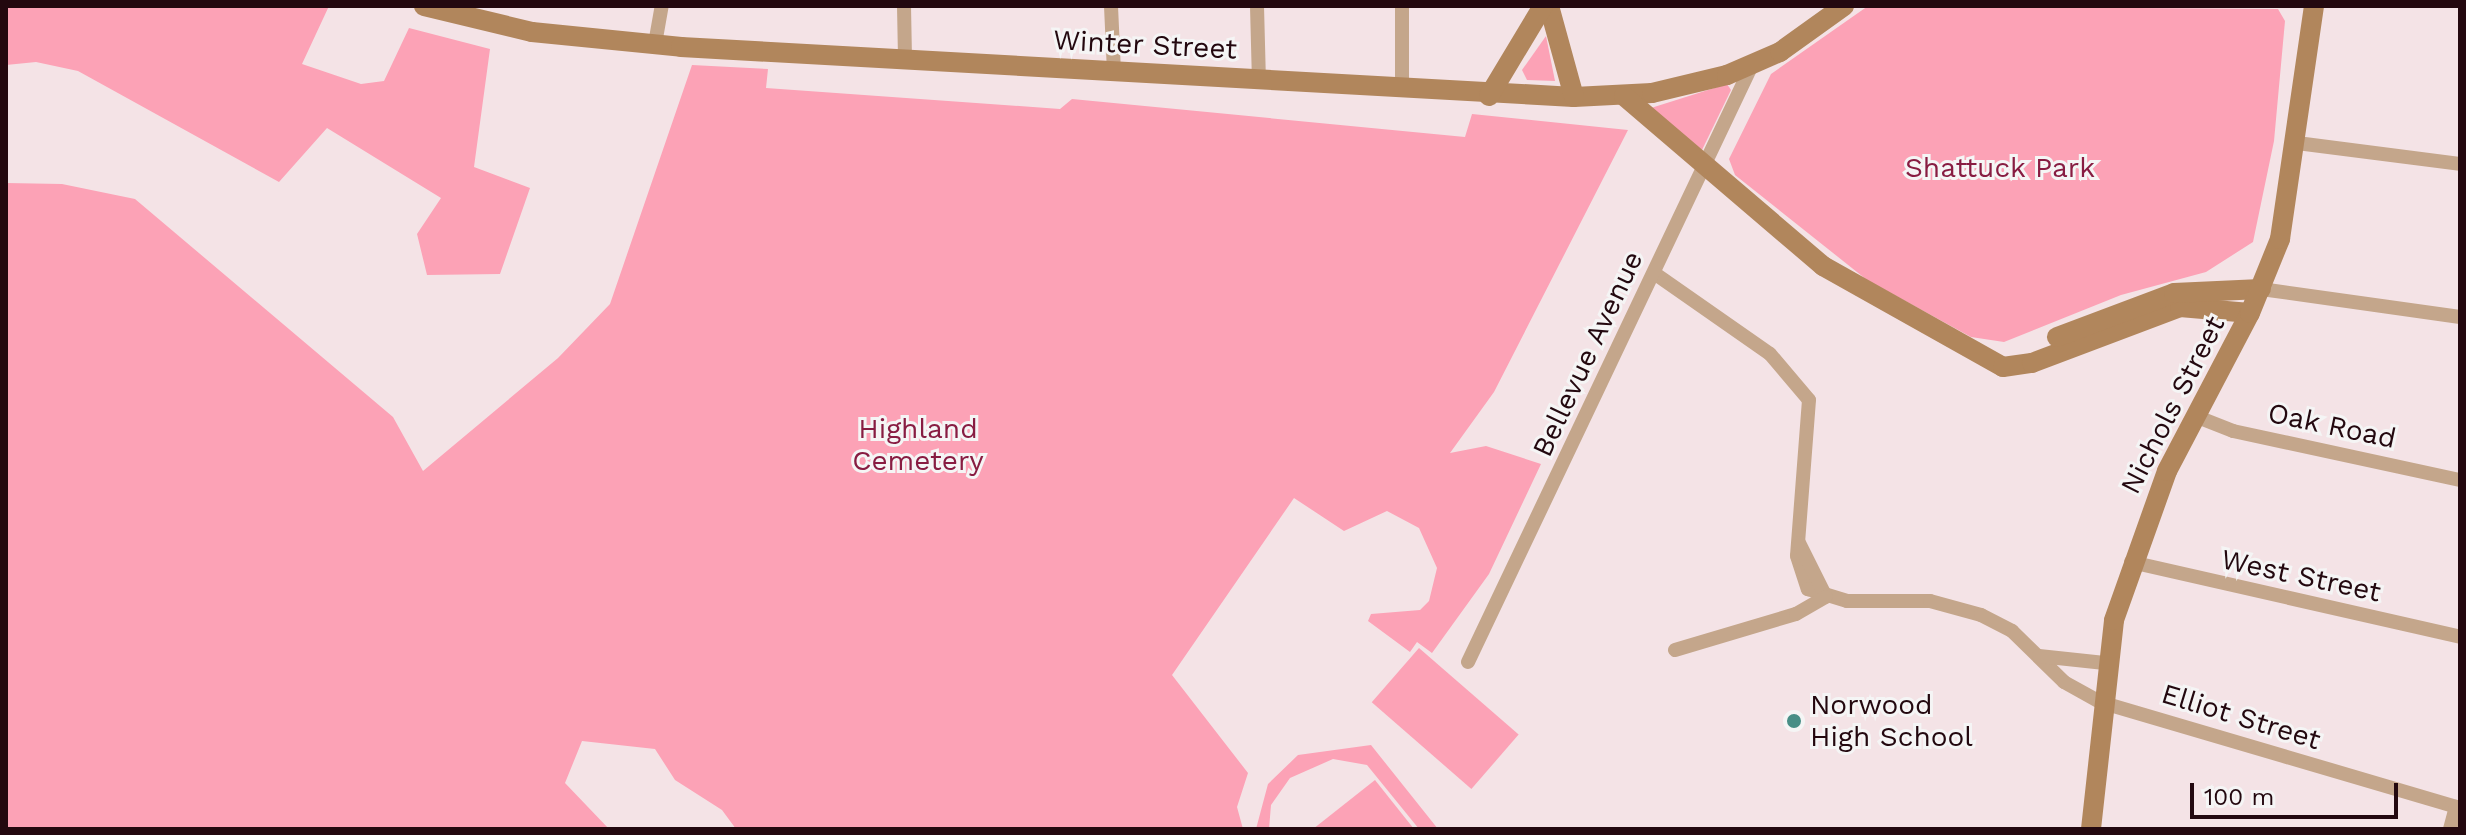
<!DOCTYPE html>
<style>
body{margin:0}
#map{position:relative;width:2466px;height:835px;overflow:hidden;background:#f4e3e6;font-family:"Work Sans",sans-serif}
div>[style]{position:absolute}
.green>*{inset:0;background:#fca2b6;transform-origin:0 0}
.street>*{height:14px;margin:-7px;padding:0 7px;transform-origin:7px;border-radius:7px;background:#c4a68b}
.secondary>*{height:20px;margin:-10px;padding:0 10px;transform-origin:10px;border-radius:10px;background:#b1865c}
.dots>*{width:22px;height:22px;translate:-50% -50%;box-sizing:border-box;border:4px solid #f5f5f5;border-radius:50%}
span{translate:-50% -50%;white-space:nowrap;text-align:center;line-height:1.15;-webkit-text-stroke:6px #f5f5f5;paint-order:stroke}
.street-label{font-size:28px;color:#23080f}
.park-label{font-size:28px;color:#881c42}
.poi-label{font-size:28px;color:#23080f}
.left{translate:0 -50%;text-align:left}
.frame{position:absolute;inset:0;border:8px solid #23080f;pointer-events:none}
.scale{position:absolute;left:2190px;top:783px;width:208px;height:36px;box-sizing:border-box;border:4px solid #23080f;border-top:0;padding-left:10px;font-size:24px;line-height:28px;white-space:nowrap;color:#23080f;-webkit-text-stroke:6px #f5f5f5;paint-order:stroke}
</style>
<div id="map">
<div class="green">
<i style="clip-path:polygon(6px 6px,329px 6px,302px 64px,361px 84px,384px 81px,409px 28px,490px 49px,474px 167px,530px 188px,500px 274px,427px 275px,417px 234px,441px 198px,327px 128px,279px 182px,78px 71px,36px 62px,6px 65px)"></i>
<i style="clip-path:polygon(1868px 6px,2278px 9px,2285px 21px,2274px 141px,2253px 242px,2206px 272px,2121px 295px,2004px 342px,1971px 337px,1867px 280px,1735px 175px,1729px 159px,1771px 74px)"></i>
<i style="clip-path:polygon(1546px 36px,1555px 81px,1527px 80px,1522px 70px)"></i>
<i style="clip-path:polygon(692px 65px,768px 69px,766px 88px,1060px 109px,1072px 99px,1465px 137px,1472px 114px,1628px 130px,1494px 392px,1450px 453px,1486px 446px,1541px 464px,1489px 574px,1432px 653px,1417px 642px,1410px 652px,1368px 621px,1371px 614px,1420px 610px,1429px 601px,1437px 568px,1419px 528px,1387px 511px,1344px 531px,1294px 498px,1172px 675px,1248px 773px,1237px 807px,1243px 829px,736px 829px,722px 810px,675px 780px,655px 749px,582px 741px,565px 783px,609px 829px,6px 829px,6px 183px,62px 184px,135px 199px,393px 417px,423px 471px,558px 358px,610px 304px)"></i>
<i style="clip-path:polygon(1727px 84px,1731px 90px,1702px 150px,1651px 108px)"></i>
<i style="left:1419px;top:648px;width:132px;height:72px;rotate:41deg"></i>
<i style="clip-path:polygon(1371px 745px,1438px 829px,1419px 829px,1367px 765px,1333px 759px,1290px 778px,1271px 805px,1269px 829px,1256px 829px,1268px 784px,1298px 755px)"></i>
<i style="clip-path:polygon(1375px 780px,1414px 829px,1313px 829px)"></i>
</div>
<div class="street">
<i style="left:904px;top:6px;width:53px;rotate:88.9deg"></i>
<i style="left:1111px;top:6px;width:66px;rotate:87.4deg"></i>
<i style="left:1257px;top:6px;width:74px;rotate:88.5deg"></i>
<i style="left:1402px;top:6px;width:83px;rotate:90deg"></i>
<i style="left:655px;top:44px;width:39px;rotate:-80deg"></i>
<i style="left:2297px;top:143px;width:164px;rotate:7.3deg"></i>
<i style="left:1654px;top:273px;width:141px;rotate:34.9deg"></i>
<i style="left:1770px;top:354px;width:60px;rotate:49.7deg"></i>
<i style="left:1809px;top:400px;width:156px;rotate:94.4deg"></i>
<i style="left:1797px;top:556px;width:35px;rotate:72deg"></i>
<i style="left:1808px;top:589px;width:41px;rotate:17.1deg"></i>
<i style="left:1847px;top:601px;width:83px"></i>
<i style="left:1930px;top:601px;width:53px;rotate:15.4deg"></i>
<i style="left:1981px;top:615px;width:35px;rotate:27deg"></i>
<i style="left:2012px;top:631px;width:73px;rotate:44.4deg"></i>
<i style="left:2064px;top:682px;width:41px;rotate:29.1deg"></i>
<i style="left:2100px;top:702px;width:375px;rotate:16.4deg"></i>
<i style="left:2261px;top:289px;width:201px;rotate:8deg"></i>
<i style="left:2195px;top:416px;width:41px;rotate:21.5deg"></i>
<i style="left:2233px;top:431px;width:232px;rotate:12.2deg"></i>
<i style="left:1799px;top:543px;width:60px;rotate:63.4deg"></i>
<i style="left:2131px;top:562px;width:337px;rotate:12.8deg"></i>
<i style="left:1675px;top:650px;width:126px;rotate:-16.6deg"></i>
<i style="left:1796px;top:614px;width:34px;rotate:-30deg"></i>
<i style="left:2039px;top:656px;width:66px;rotate:6.1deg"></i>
<i style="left:1468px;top:662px;width:661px;rotate:-64.56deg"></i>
<i style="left:2450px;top:829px;width:23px;rotate:-75deg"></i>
</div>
<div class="secondary">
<i style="left:424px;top:6px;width:111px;rotate:13.5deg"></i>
<i style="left:532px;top:32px;width:150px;rotate:5.7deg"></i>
<i style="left:681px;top:47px;width:894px;rotate:3.2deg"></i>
<i style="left:1574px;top:97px;width:78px;rotate:-2.9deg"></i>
<i style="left:1652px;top:93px;width:77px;rotate:-13.5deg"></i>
<i style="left:1727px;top:75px;width:58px;rotate:-23.5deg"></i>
<i style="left:1780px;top:52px;width:79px;rotate:-35.7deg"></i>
<i style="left:1549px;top:6px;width:94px;rotate:74.6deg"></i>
<i style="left:1489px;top:96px;width:105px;rotate:-59deg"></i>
<i style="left:1624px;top:96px;width:262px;rotate:40.5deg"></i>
<i style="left:1823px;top:266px;width:206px;rotate:29.3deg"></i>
<i style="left:2003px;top:367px;width:29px;rotate:-8deg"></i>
<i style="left:2032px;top:363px;width:158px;rotate:-20.7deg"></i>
<i style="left:2180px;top:307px;width:70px;rotate:4.9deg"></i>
<i style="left:2057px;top:337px;width:125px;rotate:-20.6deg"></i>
<i style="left:2174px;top:293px;width:87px;rotate:-2.6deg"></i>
<i style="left:2091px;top:829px;width:210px;rotate:-83.7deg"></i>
<i style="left:2114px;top:620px;width:158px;rotate:-70.4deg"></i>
<i style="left:2167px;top:471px;width:178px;rotate:-62.3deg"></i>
<i style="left:2250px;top:313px;width:80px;rotate:-67.9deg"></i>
<i style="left:2280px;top:239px;width:235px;rotate:-81.7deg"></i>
</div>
<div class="dots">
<i style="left:1794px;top:721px;background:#488e86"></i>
</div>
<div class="street-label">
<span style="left:1145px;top:45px;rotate:3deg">Winter Street</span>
<span style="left:1588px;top:354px;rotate:-65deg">Bellevue Avenue</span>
<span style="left:2173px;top:405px;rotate:-63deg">Nichols Street</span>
<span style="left:2332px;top:426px;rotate:12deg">Oak Road</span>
<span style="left:2301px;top:576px;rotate:12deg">West Street</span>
<span style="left:2241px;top:717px;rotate:17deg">Elliot Street</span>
</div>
<div class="park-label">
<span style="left:2000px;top:168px">Shattuck Park</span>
<span style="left:918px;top:445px">Highland<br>Cemetery</span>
</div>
<div class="poi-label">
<span class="left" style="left:1810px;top:721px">Norwood<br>High School</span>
</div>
<div class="frame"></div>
<div class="scale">100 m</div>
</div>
